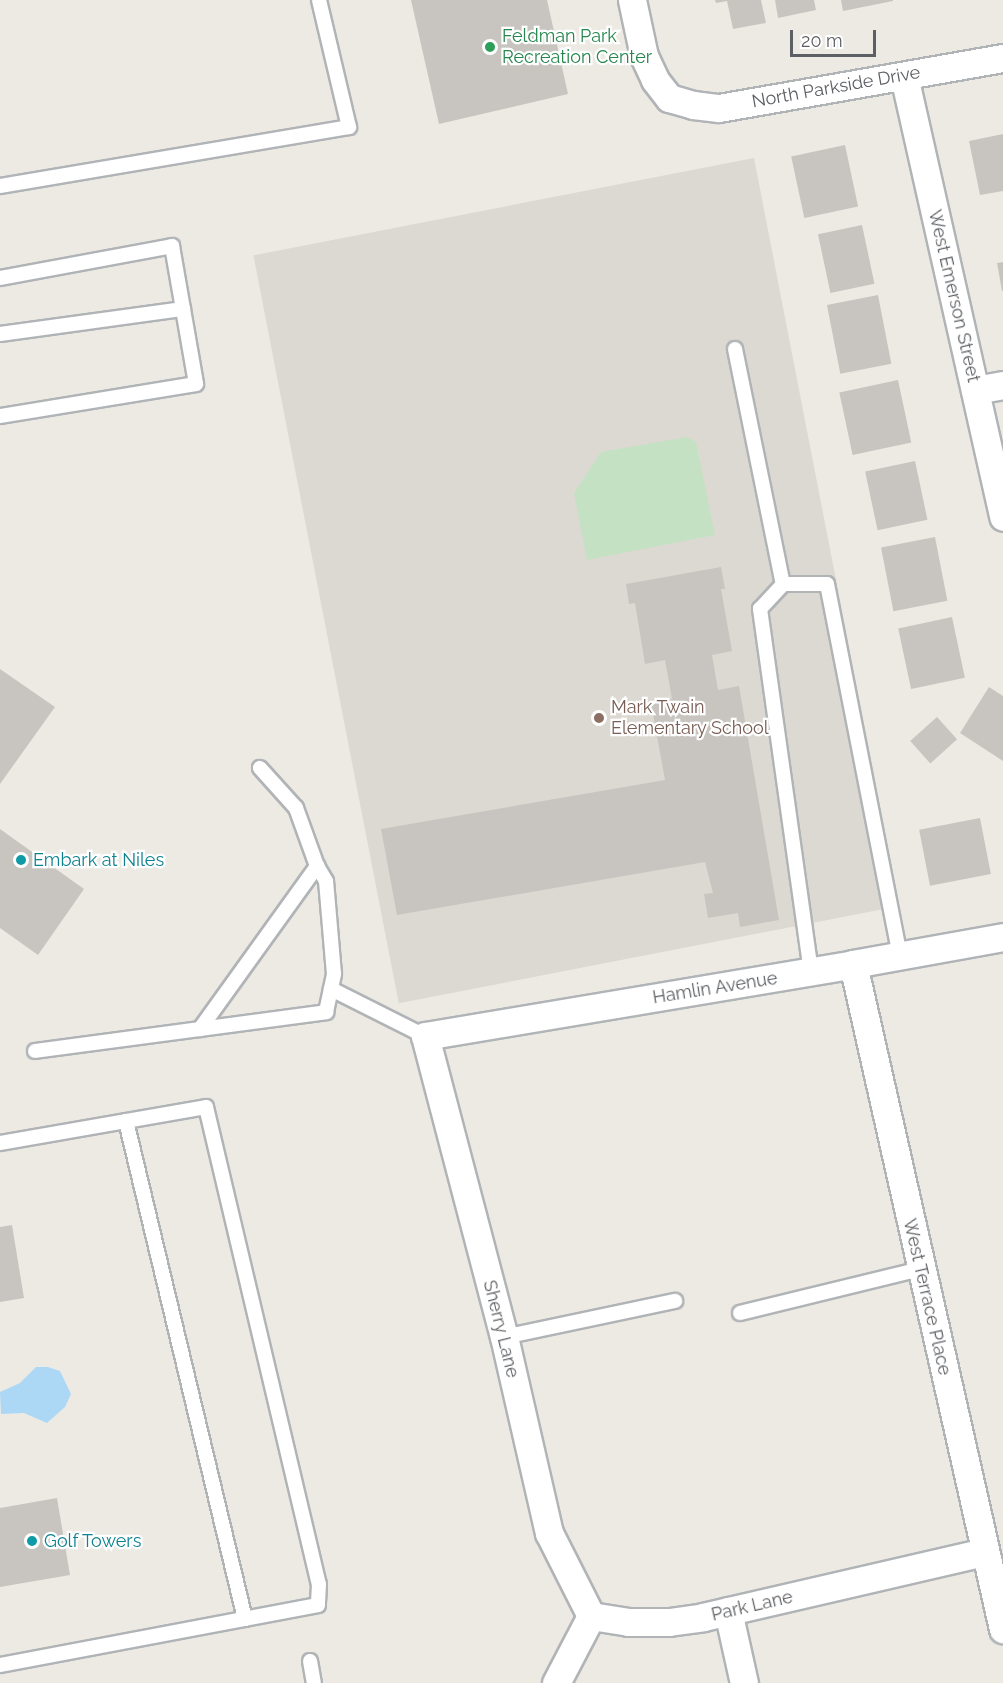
<!DOCTYPE html>
<style>
body{margin:0}
#map{position:relative;width:1003px;height:1683px;overflow:hidden;background:#edeae4;font-family:Raleway,sans-serif}
div>[style]{position:absolute}
.education>*{inset:0;background:#dcd9d2;transform-origin:0 0}
.green>*{inset:0;background:#c5e1c3}
.water>*{inset:0;background:#acd8f5}
.building>*{inset:0;background:#c8c5c1;transform-origin:0 0}
.roads{filter:drop-shadow(2px 0 #b1b4b7) drop-shadow(-2px 0 #b1b4b7) drop-shadow(0 2px #b1b4b7) drop-shadow(0 -2px #b1b4b7)}
.service>*{height:14px;margin:-7px;padding:0 7px;transform-origin:7px;border-radius:7px;background:#fff}
.minor>*{height:27px;margin:-13.5px;padding:0 13.5px;transform-origin:13.5px;border-radius:13.5px;background:#fff}
.dots>*{width:16px;height:16px;translate:-50% -50%;box-sizing:border-box;border:3px solid #fff;border-radius:50%}
span{translate:-50% -50%;white-space:nowrap;text-align:center;line-height:1.15;-webkit-text-stroke:4.5px #fff;paint-order:stroke}
.leisure-label{font-size:18px;color:#27864d}
.left{translate:0 -50%;text-align:left}
.street-label{font-size:18px;color:#5c5f63}
.education-label{font-size:18px;color:#785e54}
.culture-label{font-size:18px;color:#0d838f}
.scale{position:absolute;left:790px;top:30px;width:86px;height:27px;box-sizing:border-box;border:3px solid #5c5f63;border-top:0;padding-left:8px;font-size:18px;line-height:21px;white-space:nowrap;color:#5c5f63;-webkit-text-stroke:4px #fff;paint-order:stroke}
</style>
<div id="map">
<div class="education">
<i style="left:754px;top:158px;width:762px;height:510px;rotate:79deg"></i>
</div>
<div class="green">
<i style="clip-path:polygon(687px 437px,696px 442px,715px 535px,587px 560px,574px 493px,601px 452px)"></i>
</div>
<div class="water">
<i style="clip-path:polygon(36px 1367px,48px 1367px,60px 1371px,71px 1394px,65px 1407px,47px 1423px,24px 1413px,1px 1414px,0 1392px,20px 1383px)"></i>
</div>
<div class="building">
<i style="clip-path:polygon(411px 0,547px 0,568px 94px,439px 124px)"></i>
<i style="clip-path:polygon(715px 0,761px 0,766px 23px,733px 29px,727px 1px,716px 3px)"></i>
<i style="clip-path:polygon(775px 0,814px 0,816px 10px,778px 18px)"></i>
<i style="clip-path:polygon(841px 0,893px 0,893px 1px,843px 11px)"></i>
<i style="clip-path:polygon(1003px 134px,1003px 191px,980px 195px,969px 141px)"></i>
<i style="left:845px;top:145px;width:63px;height:55px;rotate:78deg"></i>
<i style="left:862px;top:225px;width:60px;height:45px;rotate:78deg"></i>
<i style="clip-path:polygon(1003px 262px,1003px 291px,1002px 291px,997px 263px)"></i>
<i style="left:878px;top:295px;width:70px;height:52px;rotate:79deg"></i>
<i style="left:898px;top:380px;width:64px;height:60px;rotate:78deg"></i>
<i style="left:915px;top:461px;width:60px;height:51px;rotate:78deg"></i>
<i style="left:935px;top:537px;width:65px;height:55px;rotate:79deg"></i>
<i style="clip-path:polygon(721px 567px,725px 589px,721px 589px,732px 651px,712px 655px,718px 690px,739px 686px,779px 920px,740px 927px,738px 913px,708px 918px,704px 894px,713px 893px,705px 862px,397px 915px,381px 829px,665px 780px,651px 703px,672px 699px,665px 660px,645px 664px,635px 603px,629px 604px,626px 584px)"></i>
<i style="left:952px;top:617px;width:62px;height:55px;rotate:78deg"></i>
<i style="clip-path:polygon(0 669px,55px 707px,0 784px)"></i>
<i style="clip-path:polygon(989px 687px,1003px 696px,1003px 761px,960px 733px)"></i>
<i style="left:937px;top:717px;width:30px;height:36px;rotate:48deg"></i>
<i style="left:980px;top:818px;width:57px;height:62px;rotate:79deg"></i>
<i style="clip-path:polygon(0 829px,84px 889px,38px 955px,0 928px)"></i>
<i style="clip-path:polygon(12px 1225px,24px 1298px,0 1302px,0 1227px)"></i>
<i style="clip-path:polygon(57px 1498px,70px 1575px,0 1587px,0 1508px)"></i>
</div>
<div class="roads">
<div class="service">
<i style="left:0;top:186px;width:354px;rotate:-9.6deg"></i>
<i style="left:349px;top:127px;width:130px;rotate:-103.3deg"></i>
<i style="left:0;top:278px;width:175px;rotate:-10.5deg"></i>
<i style="left:172px;top:246px;width:140px;rotate:80.1deg"></i>
<i style="left:196px;top:384px;width:199px;rotate:170.7deg"></i>
<i style="left:0;top:334px;width:185px;rotate:-7.8deg"></i>
<i style="left:735px;top:349px;width:240px;rotate:78.5deg"></i>
<i style="left:811px;top:972px;width:367px;rotate:-98deg"></i>
<i style="left:760px;top:609px;width:34px;rotate:-47deg"></i>
<i style="left:783px;top:584px;width:44px"></i>
<i style="left:827px;top:584px;width:379px;rotate:78.9deg"></i>
<i style="left:331px;top:989px;width:105px;rotate:26.6deg"></i>
<i style="left:200px;top:1029px;width:201px;rotate:-54.3deg"></i>
<i style="left:35px;top:1051px;width:294px;rotate:-7.6deg"></i>
<i style="left:326px;top:1012px;width:39px;rotate:-78deg"></i>
<i style="left:334px;top:974px;width:93px;rotate:-94.9deg"></i>
<i style="left:326px;top:881px;width:17px;rotate:-121deg"></i>
<i style="left:317px;top:866px;width:62px;rotate:-109.9deg"></i>
<i style="left:296px;top:808px;width:54px;rotate:-132deg"></i>
<i style="left:126px;top:1121px;width:512px;rotate:76.56deg"></i>
<i style="left:0;top:1143px;width:209px;rotate:-9.9deg"></i>
<i style="left:206px;top:1107px;width:490px;rotate:76.7deg"></i>
<i style="left:319px;top:1584px;width:21px;rotate:93deg"></i>
<i style="left:318px;top:1605px;width:324px;rotate:169.3deg"></i>
<i style="left:740px;top:1313px;width:186px;rotate:-13.7deg"></i>
<i style="left:504px;top:1337px;width:175px;rotate:-11.9deg"></i>
<i style="left:310px;top:1661px;width:22px;rotate:80deg"></i>
</div>
<div class="minor">
<i style="left:632px;top:0;width:57px;rotate:77.9deg"></i>
<i style="left:644px;top:56px;width:26px;rotate:65deg"></i>
<i style="left:655px;top:80px;width:23px;rotate:52deg"></i>
<i style="left:669px;top:98px;width:25px;rotate:16deg"></i>
<i style="left:693px;top:105px;width:26px;rotate:7deg"></i>
<i style="left:719px;top:108px;width:288px;rotate:-10deg"></i>
<i style="left:904px;top:76px;width:452px;rotate:77.3deg"></i>
<i style="left:975px;top:390px;width:28px;rotate:-10deg"></i>
<i style="left:853px;top:964px;width:682px;rotate:77.29deg"></i>
<i style="left:728px;top:1611px;width:74px;rotate:77.5deg"></i>
<i style="left:591px;top:1616px;width:93px;rotate:-116.8deg"></i>
<i style="left:549px;top:1533px;width:201px;rotate:-102.9deg"></i>
<i style="left:504px;top:1337px;width:311px;rotate:-104.7deg"></i>
<i style="left:425px;top:1036px;width:434px;rotate:-9.5deg"></i>
<i style="left:853px;top:964px;width:152px;rotate:-10.2deg"></i>
<i style="left:591px;top:1616px;width:37px;rotate:9deg"></i>
<i style="left:628px;top:1622px;width:41px"></i>
<i style="left:669px;top:1622px;width:34px;rotate:-8deg"></i>
<i style="left:703px;top:1617px;width:288px;rotate:-13deg"></i>
<i style="left:556px;top:1683px;width:76px;rotate:-62.4deg"></i>
</div>
</div>
<div class="dots">
<i style="left:490px;top:47px;background:#2e9e5b"></i>
<i style="left:599px;top:718px;background:#8d6e63"></i>
<i style="left:21px;top:860px;background:#0f9aa8"></i>
<i style="left:32px;top:1541px;background:#0f9aa8"></i>
</div>
<div class="leisure-label">
<span class="left" style="left:502px;top:47px">Feldman Park<br>Recreation Center</span>
</div>
<div class="street-label">
<span style="left:836px;top:87px;rotate:-10deg">North Parkside Drive</span>
<span style="left:954px;top:296px;rotate:77deg">West Emerson Street</span>
<span style="left:715px;top:988px;rotate:-9deg">Hamlin Avenue</span>
<span style="left:927px;top:1297px;rotate:77deg">West Terrace Place</span>
<span style="left:501px;top:1329px;rotate:76deg">Sherry Lane</span>
<span style="left:752px;top:1606px;rotate:-13deg">Park Lane</span>
</div>
<div class="education-label">
<span class="left" style="left:611px;top:718px">Mark Twain<br>Elementary School</span>
</div>
<div class="culture-label">
<span class="left" style="left:33px;top:860px">Embark at Niles</span>
<span class="left" style="left:44px;top:1541px">Golf Towers</span>
</div>
<div class="scale">20 m</div>
</div>
